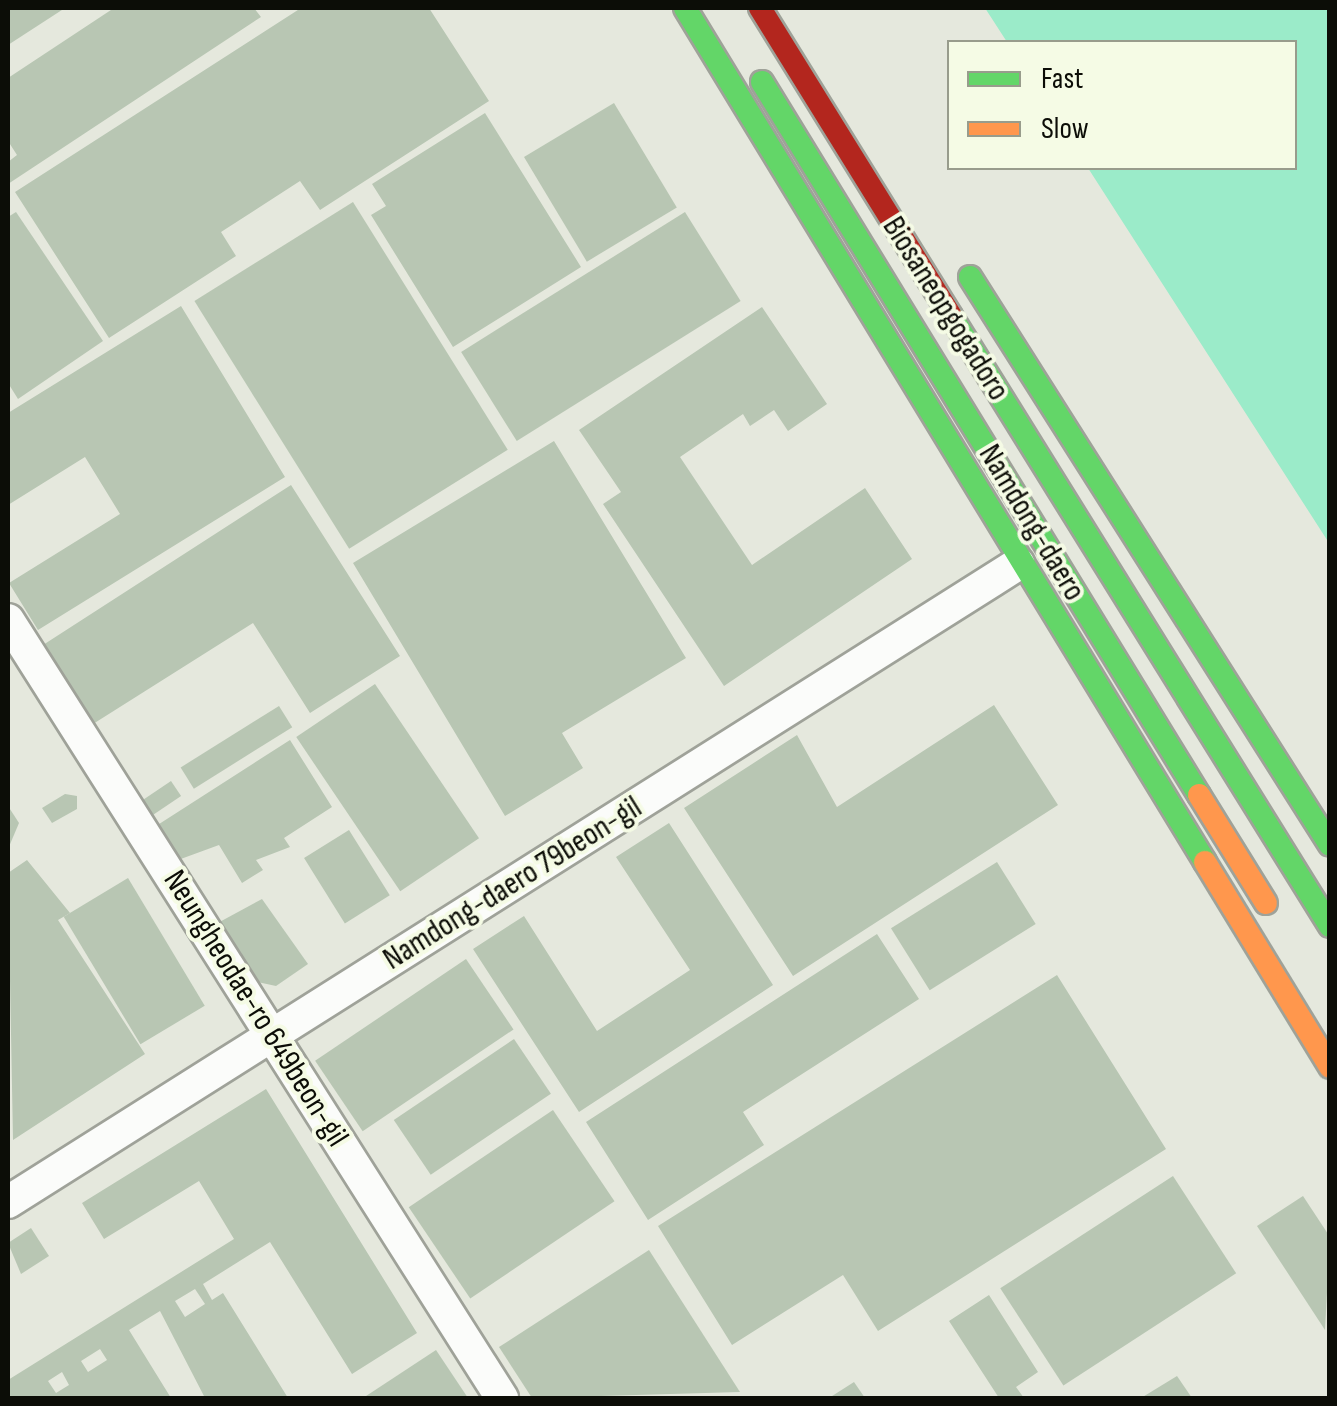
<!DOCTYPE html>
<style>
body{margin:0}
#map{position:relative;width:1337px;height:1406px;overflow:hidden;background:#e5e8dd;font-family:"Sofia Sans Condensed",sans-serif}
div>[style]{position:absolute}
.water>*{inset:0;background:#9bebc9}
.building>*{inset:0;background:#b8c6b3;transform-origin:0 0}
.roads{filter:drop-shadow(2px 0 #9fa299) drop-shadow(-2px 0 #9fa299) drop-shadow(0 2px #9fa299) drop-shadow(0 -2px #9fa299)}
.street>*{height:32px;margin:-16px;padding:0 16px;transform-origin:16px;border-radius:16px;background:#fbfcfa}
.fast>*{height:22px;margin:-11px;padding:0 11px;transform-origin:11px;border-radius:11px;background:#63d668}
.slow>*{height:22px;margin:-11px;padding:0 11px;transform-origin:11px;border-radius:11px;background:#ff974d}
.jam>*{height:22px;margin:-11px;padding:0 11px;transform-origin:11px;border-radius:11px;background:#b3261e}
span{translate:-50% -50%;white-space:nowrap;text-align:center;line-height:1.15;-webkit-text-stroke:8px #f5fbe5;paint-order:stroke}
.street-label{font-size:32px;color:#0c0d07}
.frame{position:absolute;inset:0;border:10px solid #0c0d07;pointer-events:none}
.legend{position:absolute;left:947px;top:40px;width:350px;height:130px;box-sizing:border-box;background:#f5fbe5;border:2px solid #989c8c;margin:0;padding:12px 18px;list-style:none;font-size:30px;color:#0c0d07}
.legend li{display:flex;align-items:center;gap:20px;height:50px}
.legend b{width:50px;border:2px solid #989c8c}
</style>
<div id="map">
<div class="water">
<i style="clip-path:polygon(985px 8px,1329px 8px,1329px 543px,1088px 168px,1294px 168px,1294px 42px,1007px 42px)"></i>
</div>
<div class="building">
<i style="clip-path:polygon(8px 8px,65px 8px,8px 45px)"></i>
<i style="clip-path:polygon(114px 8px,254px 8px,261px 17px,8px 184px,8px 162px,17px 155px,8px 141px,8px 78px)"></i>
<i style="clip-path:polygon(301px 8px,429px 8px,489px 101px,320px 210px,300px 181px,221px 232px,236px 256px,109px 338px,15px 192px)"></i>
<i style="left:614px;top:103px;width:122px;height:105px;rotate:59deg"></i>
<i style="clip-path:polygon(485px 113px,581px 267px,453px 347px,371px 215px,386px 206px,372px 184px)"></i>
<i style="left:353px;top:202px;width:292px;height:187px;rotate:58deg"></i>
<i style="clip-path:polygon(16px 212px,103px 341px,18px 399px,8px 383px,8px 217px)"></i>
<i style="left:685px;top:212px;width:105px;height:264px;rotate:58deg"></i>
<i style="clip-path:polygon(181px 306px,285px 477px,38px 630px,9px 583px,120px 514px,85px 457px,8px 505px,8px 413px)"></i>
<i style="clip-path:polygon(762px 307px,827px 404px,788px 431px,774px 410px,750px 426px,743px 414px,680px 457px,752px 565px,865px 488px,912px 559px,724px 686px,603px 504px,621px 492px,579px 430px)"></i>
<i style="clip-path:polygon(554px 441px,686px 658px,562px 733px,583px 768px,505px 816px,353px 563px)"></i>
<i style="clip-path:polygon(291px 485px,400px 656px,310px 713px,253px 623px,93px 724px,43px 645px)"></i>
<i style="left:375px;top:684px;width:186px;height:95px;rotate:56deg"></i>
<i style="clip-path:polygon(994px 705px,1058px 805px,793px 976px,684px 808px,797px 735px,837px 807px)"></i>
<i style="left:279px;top:706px;width:25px;height:116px;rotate:58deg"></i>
<i style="clip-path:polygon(290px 740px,332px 807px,284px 838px,290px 847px,256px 860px,263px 870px,242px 883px,219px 845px,178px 860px,156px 826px)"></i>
<i style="left:171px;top:781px;width:18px;height:34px;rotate:56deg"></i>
<i style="clip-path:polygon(65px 794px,77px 796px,77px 809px,52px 823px,42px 808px)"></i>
<i style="clip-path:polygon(8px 806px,19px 823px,8px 849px)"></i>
<i style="clip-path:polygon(669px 823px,773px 985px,579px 1112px,473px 949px,524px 916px,597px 1031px,690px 970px,616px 857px)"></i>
<i style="left:349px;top:830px;width:77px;height:53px;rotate:58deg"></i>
<i style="clip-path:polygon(27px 860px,70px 913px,58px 920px,145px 1054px,13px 1140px,8px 873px)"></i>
<i style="left:997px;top:862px;width:73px;height:125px;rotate:58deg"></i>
<i style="left:128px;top:878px;width:149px;height:75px;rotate:59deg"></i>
<i style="clip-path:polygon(262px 899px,308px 964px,276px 986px,248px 980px,214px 925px)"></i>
<i style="clip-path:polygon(877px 934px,919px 999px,743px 1112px,764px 1145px,648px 1220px,586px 1122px)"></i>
<i style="left:466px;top:959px;width:85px;height:182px;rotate:56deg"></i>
<i style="clip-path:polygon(1057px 975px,1166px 1149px,878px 1331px,843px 1275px,732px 1345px,658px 1226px)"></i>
<i style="left:514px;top:1039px;width:66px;height:145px;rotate:56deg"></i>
<i style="clip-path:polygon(evenodd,266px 1089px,417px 1333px,352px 1374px,270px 1242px,203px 1284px,212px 1300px,223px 1293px,288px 1398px,205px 1398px,160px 1311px,129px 1330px,171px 1398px,8px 1398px,8px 1380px,234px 1239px,199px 1181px,104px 1239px,82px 1203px,266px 1089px,195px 1289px,205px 1304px,185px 1317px,175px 1301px,195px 1289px,266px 1089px,100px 1349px,107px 1360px,88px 1372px,81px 1361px,100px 1349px,266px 1089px,62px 1372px,69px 1385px,56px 1393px,48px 1381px,62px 1372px)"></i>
<i style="left:553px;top:1110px;width:110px;height:174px;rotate:56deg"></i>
<i style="left:1173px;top:1176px;width:116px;height:206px;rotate:57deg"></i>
<i style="clip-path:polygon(1303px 1196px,1330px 1237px,1325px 1330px,1257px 1226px)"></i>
<i style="clip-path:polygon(31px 1228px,49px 1256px,21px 1274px,8px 1243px)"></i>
<i style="clip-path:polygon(649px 1250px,740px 1392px,532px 1398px,499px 1347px)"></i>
<i style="clip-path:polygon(989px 1295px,1038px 1372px,1016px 1387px,1024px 1398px,999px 1398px,949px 1321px)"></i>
<i style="clip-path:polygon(436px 1350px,468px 1398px,363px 1398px)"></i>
<i style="clip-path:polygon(1177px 1376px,1192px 1398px,1141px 1398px)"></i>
<i style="clip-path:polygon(854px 1382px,865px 1398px,829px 1398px)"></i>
</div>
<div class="roads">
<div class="street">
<i style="left:8px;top:620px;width:922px;rotate:57.59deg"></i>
<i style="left:8px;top:1202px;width:1195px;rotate:-32.28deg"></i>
</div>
<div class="fast">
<i style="left:685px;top:8px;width:1000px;rotate:58.66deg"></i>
<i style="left:762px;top:82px;width:836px;rotate:58.5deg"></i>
<i style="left:970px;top:277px;width:672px;rotate:57.63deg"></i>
<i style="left:951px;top:316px;width:718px;rotate:58.15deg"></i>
</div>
<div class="slow">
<i style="left:1199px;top:795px;width:127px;rotate:58.2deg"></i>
<i style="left:1205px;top:862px;width:240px;rotate:58.6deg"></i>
</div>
<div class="jam">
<i style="left:760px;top:8px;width:362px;rotate:58.2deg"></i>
</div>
</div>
<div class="street-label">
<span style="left:945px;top:309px;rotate:58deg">Biosaneopgogadoro</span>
<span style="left:1031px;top:523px;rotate:59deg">Namdong-daero</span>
<span style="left:513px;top:884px;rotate:-32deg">Namdong-daero 79beon-gil</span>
<span style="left:255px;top:1009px;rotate:58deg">Neungheodae-ro 649beon-gil</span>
</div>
<div class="frame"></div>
<ul class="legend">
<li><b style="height:12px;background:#63d668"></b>Fast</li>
<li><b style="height:12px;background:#ff974d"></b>Slow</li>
</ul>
</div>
